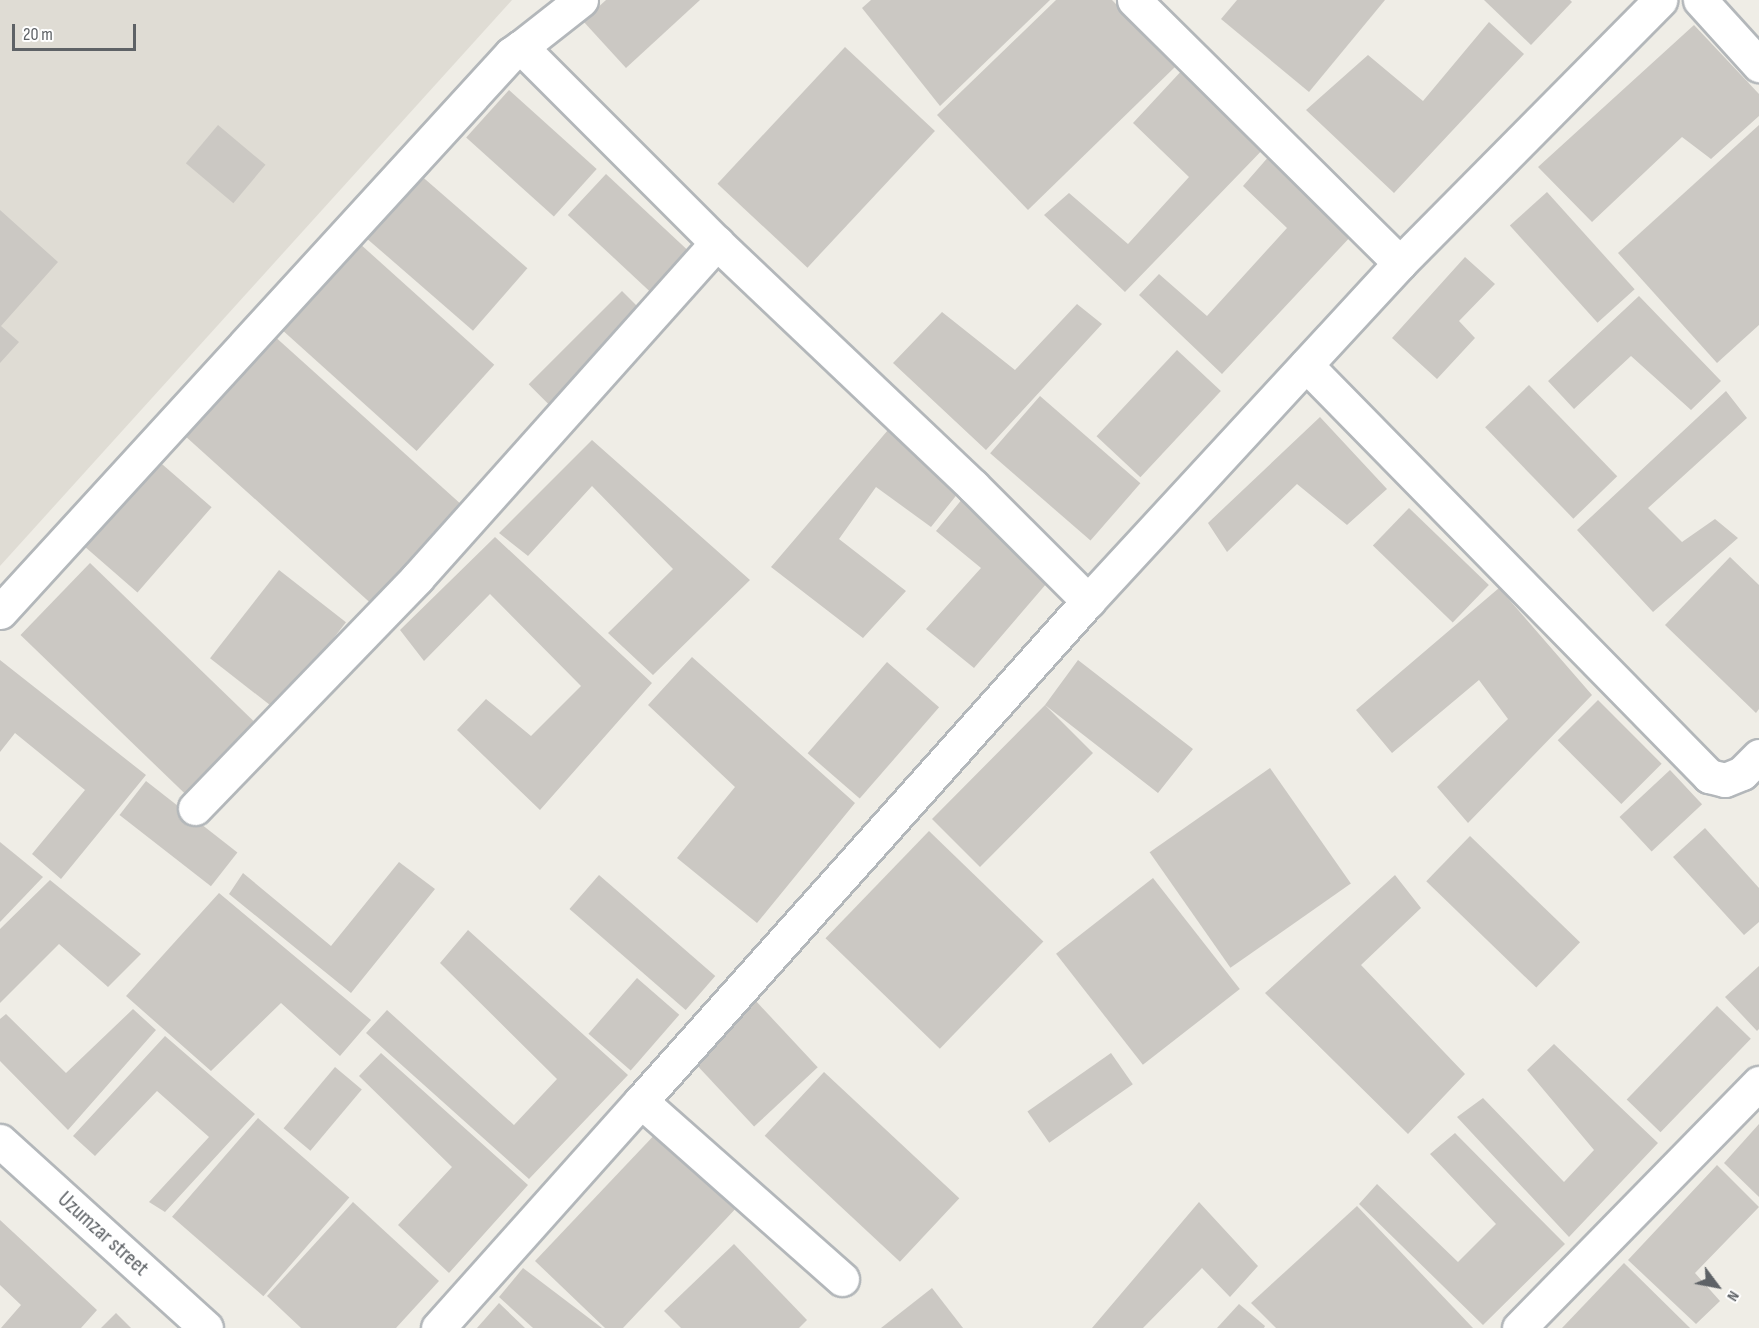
<!DOCTYPE html>
<style>
body{margin:0}
#map{position:relative;width:1759px;height:1328px;overflow:hidden;background:#efede6;font-family:"Sofia Sans Condensed",sans-serif}
div>[style]{position:absolute}
.education>*{inset:0;background:#dfdcd4}
.building>*{inset:0;background:#cbc8c3;transform-origin:0 0}
.roads{filter:drop-shadow(2px 0 #b3b7ba) drop-shadow(-2px 0 #b3b7ba) drop-shadow(0 2px #b3b7ba) drop-shadow(0 -2px #b3b7ba)}
.minor>*{height:33px;margin:-16.5px;padding:0 16.5px;transform-origin:16.5px;border-radius:16.5px;background:#fff}
span{translate:-50% -50%;white-space:nowrap;text-align:center;line-height:1.15;-webkit-text-stroke:4.5px #fff;paint-order:stroke}
.street-label{font-size:22px;color:#5e6266}
.north{position:absolute;left:1687px;top:1256px;width:60px;height:60px;-webkit-text-stroke:4px #fff;paint-order:stroke;rotate:122deg;font-size:16px;font-weight:700;line-height:24px;text-align:center;color:#5e6266}
.north::after{content:'';display:block;margin:auto;width:21px;height:27px;background:#5e6266;clip-path:polygon(50% 0,100% 100%,50% 72%,0 100%)}
.scale{position:absolute;left:12px;top:24px;width:124px;height:27px;box-sizing:border-box;border:3px solid #5e6266;border-top:0;padding-left:8px;font-size:18px;line-height:21px;white-space:nowrap;color:#5e6266;-webkit-text-stroke:4px #fff;paint-order:stroke}
</style>
<div id="map">
<div class="education">
<i style="clip-path:polygon(0 0,512px 0,0 566px)"></i>
</div>
<div class="building">
<i style="clip-path:polygon(606px 0,700px 0,626px 68px,583px 21px)"></i>
<i style="clip-path:polygon(871px 0,1050px 0,940px 106px,862px 8px)"></i>
<i style="clip-path:polygon(1056px 0,1112px 0,1176px 66px,1028px 210px,937px 115px)"></i>
<i style="clip-path:polygon(1237px 0,1385px 0,1309px 92px,1221px 19px)"></i>
<i style="clip-path:polygon(1484px 0,1570px 0,1572px 2px,1531px 45px)"></i>
<i style="clip-path:polygon(1489px 22px,1524px 54px,1394px 193px,1306px 110px,1368px 55px,1423px 101px)"></i>
<i style="clip-path:polygon(1694px 25px,1759px 94px,1759px 116px,1711px 159px,1682px 137px,1592px 222px,1538px 167px)"></i>
<i style="left:845px;top:47px;width:123px;height:187px;rotate:43deg"></i>
<i style="clip-path:polygon(1185px 67px,1270px 142px,1125px 292px,1044px 215px,1069px 193px,1128px 244px,1189px 177px,1133px 123px)"></i>
<i style="left:509px;top:90px;width:118px;height:64px;rotate:42deg"></i>
<i style="left:218px;top:125px;width:62px;height:50px;rotate:40deg"></i>
<i style="clip-path:polygon(1759px 125px,1759px 325px,1717px 363px,1618px 253px)"></i>
<i style="clip-path:polygon(1270px 155px,1353px 234px,1222px 374px,1139px 295px,1159px 274px,1207px 316px,1287px 228px,1243px 186px)"></i>
<i style="left:418px;top:173px;width:145px;height:83px;rotate:41deg"></i>
<i style="left:606px;top:174px;width:121px;height:56px;rotate:43deg"></i>
<i style="left:1547px;top:192px;width:131px;height:50px;rotate:48deg"></i>
<i style="clip-path:polygon(0 210px,58px 262px,1px 326px,19px 342px,0 363px)"></i>
<i style="left:359px;top:243px;width:182px;height:116px;rotate:42deg"></i>
<i style="clip-path:polygon(1465px 257px,1495px 284px,1459px 321px,1475px 338px,1437px 379px,1392px 338px)"></i>
<i style="left:622px;top:291px;width:30px;height:132px;rotate:45deg"></i>
<i style="clip-path:polygon(1639px 296px,1721px 381px,1691px 410px,1631px 356px,1574px 409px,1548px 381px)"></i>
<i style="clip-path:polygon(1077px 304px,1102px 324px,986px 450px,893px 363px,942px 312px,1015px 370px)"></i>
<i style="left:272px;top:334px;width:264px;height:134px;rotate:42deg"></i>
<i style="left:1177px;top:350px;width:60px;height:118px;rotate:43deg"></i>
<i style="left:1529px;top:385px;width:127px;height:61px;rotate:46deg"></i>
<i style="clip-path:polygon(1726px 391px,1747px 418px,1648px 508px,1682px 542px,1715px 519px,1738px 538px,1653px 612px,1577px 530px)"></i>
<i style="left:1040px;top:396px;width:133px;height:76px;rotate:41deg"></i>
<i style="clip-path:polygon(1320px 417px,1387px 489px,1347px 525px,1297px 484px,1227px 552px,1208px 523px)"></i>
<i style="clip-path:polygon(888px 430px,959px 492px,931px 527px,876px 487px,839px 539px,906px 591px,863px 638px,771px 567px)"></i>
<i style="clip-path:polygon(592px 440px,750px 580px,653px 675px,608px 633px,673px 569px,592px 486px,528px 556px,499px 533px)"></i>
<i style="left:155px;top:458px;width:75px;height:113px;rotate:41deg"></i>
<i style="clip-path:polygon(963px 498px,1053px 576px,974px 668px,926px 629px,981px 568px,936px 531px)"></i>
<i style="left:1409px;top:508px;width:111px;height:52px;rotate:44deg"></i>
<i style="clip-path:polygon(495px 537px,652px 683px,540px 810px,457px 730px,486px 699px,531px 736px,581px 686px,490px 594px,424px 661px,400px 630px)"></i>
<i style="clip-path:polygon(1730px 557px,1759px 585px,1759px 709px,1756px 713px,1665px 625px)"></i>
<i style="left:90px;top:563px;width:228px;height:100px;rotate:44deg"></i>
<i style="left:279px;top:570px;width:85px;height:112px;rotate:38deg"></i>
<i style="clip-path:polygon(1499px 588px,1592px 695px,1468px 823px,1437px 787px,1508px 719px,1479px 680px,1392px 753px,1356px 710px)"></i>
<i style="clip-path:polygon(692px 657px,855px 803px,757px 923px,677px 858px,735px 787px,648px 705px)"></i>
<i style="clip-path:polygon(0 660px,146px 775px,61px 879px,32px 854px,85px 790px,15px 733px,0 752px)"></i>
<i style="clip-path:polygon(1078px 660px,1193px 749px,1158px 793px,1045px 705px,1093px 753px,980px 867px,932px 819px,1045px 705px)"></i>
<i style="left:887px;top:662px;width:69px;height:121px;rotate:41deg"></i>
<i style="left:1598px;top:700px;width:90px;height:57px;rotate:45deg"></i>
<i style="left:1270px;top:768px;width:141px;height:147px;rotate:55deg"></i>
<i style="left:1670px;top:770px;width:47px;height:69px;rotate:47deg"></i>
<i style="left:146px;top:781px;width:116px;height:43px;rotate:38deg"></i>
<i style="clip-path:polygon(1705px 828px,1759px 888px,1759px 922px,1744px 935px,1673px 857px)"></i>
<i style="left:929px;top:831px;width:159px;height:149px;rotate:44deg"></i>
<i style="left:1470px;top:836px;width:153px;height:63px;rotate:44deg"></i>
<i style="clip-path:polygon(0 842px,43px 877px,0 922px)"></i>
<i style="clip-path:polygon(399px 862px,435px 889px,351px 993px,229px 894px,243px 873px,331px 946px)"></i>
<i style="left:599px;top:875px;width:154px;height:45px;rotate:41deg"></i>
<i style="clip-path:polygon(1395px 875px,1421px 908px,1361px 965px,1465px 1074px,1408px 1134px,1265px 993px)"></i>
<i style="left:1153px;top:878px;width:141px;height:123px;rotate:52deg"></i>
<i style="clip-path:polygon(50px 880px,141px 954px,108px 987px,59px 944px,0 1003px,0 929px)"></i>
<i style="clip-path:polygon(219px 893px,371px 1020px,340px 1056px,281px 1003px,211px 1071px,126px 996px)"></i>
<i style="clip-path:polygon(468px 930px,628px 1075px,529px 1179px,366px 1033px,387px 1010px,514px 1125px,557px 1079px,440px 963px)"></i>
<i style="clip-path:polygon(1759px 966px,1759px 1029px,1757px 1031px,1725px 997px)"></i>
<i style="left:637px;top:978px;width:56px;height:74px;rotate:41deg"></i>
<i style="left:755px;top:1000px;width:92px;height:87px;rotate:47deg"></i>
<i style="left:1717px;top:1006px;width:47px;height:130px;rotate:44deg"></i>
<i style="clip-path:polygon(133px 1009px,156px 1030px,68px 1130px,0 1061px,0 1019px,6px 1014px,66px 1073px)"></i>
<i style="clip-path:polygon(165px 1036px,255px 1114px,165px 1212px,149px 1202px,209px 1137px,157px 1091px,95px 1156px,73px 1136px)"></i>
<i style="clip-path:polygon(1554px 1044px,1658px 1143px,1569px 1237px,1457px 1117px,1483px 1098px,1564px 1182px,1594px 1150px,1527px 1070px)"></i>
<i style="clip-path:polygon(381px 1053px,528px 1185px,449px 1273px,398px 1225px,452px 1167px,359px 1076px)"></i>
<i style="left:1111px;top:1053px;width:38px;height:102px;rotate:55deg"></i>
<i style="left:335px;top:1067px;width:35px;height:80px;rotate:40deg"></i>
<i style="left:824px;top:1072px;width:185px;height:87px;rotate:43deg"></i>
<i style="left:258px;top:1118px;width:121px;height:131px;rotate:41deg"></i>
<i style="clip-path:polygon(1759px 1124px,1759px 1197px,1724px 1163px)"></i>
<i style="clip-path:polygon(661px 1128px,740px 1204px,623px 1328px,605px 1328px,535px 1261px)"></i>
<i style="clip-path:polygon(1455px 1133px,1565px 1244px,1483px 1325px,1359px 1204px,1377px 1184px,1458px 1262px,1496px 1224px,1430px 1154px)"></i>
<i style="clip-path:polygon(1717px 1165px,1759px 1207px,1695px 1273px,1720px 1301px,1696px 1324px,1628px 1260px)"></i>
<i style="clip-path:polygon(353px 1202px,439px 1281px,396px 1328px,301px 1328px,267px 1296px)"></i>
<i style="clip-path:polygon(1199px 1202px,1258px 1266px,1230px 1297px,1202px 1268px,1143px 1328px,1092px 1328px)"></i>
<i style="clip-path:polygon(1357px 1206px,1473px 1328px,1276px 1328px,1251px 1303px)"></i>
<i style="clip-path:polygon(0 1220px,97px 1310px,81px 1328px,1px 1328px,21px 1305px,0 1285px)"></i>
<i style="clip-path:polygon(734px 1244px,807px 1320px,799px 1328px,681px 1328px,664px 1311px)"></i>
<i style="clip-path:polygon(1624px 1263px,1690px 1328px,1562px 1328px)"></i>
<i style="clip-path:polygon(523px 1268px,602px 1328px,533px 1328px,499px 1297px)"></i>
<i style="clip-path:polygon(932px 1288px,963px 1328px,881px 1328px)"></i>
<i style="clip-path:polygon(499px 1303px,525px 1328px,477px 1328px)"></i>
<i style="clip-path:polygon(1239px 1304px,1265px 1326px,1264px 1328px,1217px 1328px)"></i>
<i style="clip-path:polygon(116px 1313px,131px 1328px,101px 1328px)"></i>
</div>
<div class="roads">
<div class="minor">
<i style="left:581px;top:0;width:76px;rotate:141.9deg"></i>
<i style="left:521px;top:47px;width:277px;rotate:45deg"></i>
<i style="left:717px;top:243px;width:353px;rotate:43.5deg"></i>
<i style="left:973px;top:486px;width:163px;rotate:45deg"></i>
<i style="left:1088px;top:601px;width:460px;rotate:-47.3deg"></i>
<i style="left:1134px;top:0;width:374px;rotate:44.7deg"></i>
<i style="left:1400px;top:263px;width:370px;rotate:-45.3deg"></i>
<i style="left:1700px;top:0;width:88px;rotate:47.8deg"></i>
<i style="left:1306px;top:365px;width:576px;rotate:45.56deg"></i>
<i style="left:1709px;top:776px;width:16px;rotate:14deg"></i>
<i style="left:1725px;top:780px;width:18px;rotate:-22deg"></i>
<i style="left:1742px;top:773px;width:24px;rotate:-45deg"></i>
<i style="left:0;top:612px;width:757px;rotate:-47.52deg"></i>
<i style="left:511px;top:54px;width:12px;rotate:-35deg"></i>
<i style="left:195px;top:808px;width:320px;rotate:-46deg"></i>
<i style="left:417px;top:578px;width:450px;rotate:-48.2deg"></i>
<i style="left:0;top:1141px;width:278px;rotate:42.2deg"></i>
<i style="left:842px;top:1279px;width:268px;rotate:-138.5deg"></i>
<i style="left:641px;top:1101px;width:671px;rotate:-48.2deg"></i>
<i style="left:438px;top:1328px;width:305px;rotate:-48.2deg"></i>
<i style="left:1519px;top:1328px;width:343px;rotate:-45.6deg"></i>
</div>
</div>
<div class="street-label">
<span style="left:103px;top:1234px;rotate:42deg">Uzumzar street</span>
</div>
<div class="north">N</div>
<div class="scale">20 m</div>
</div>
